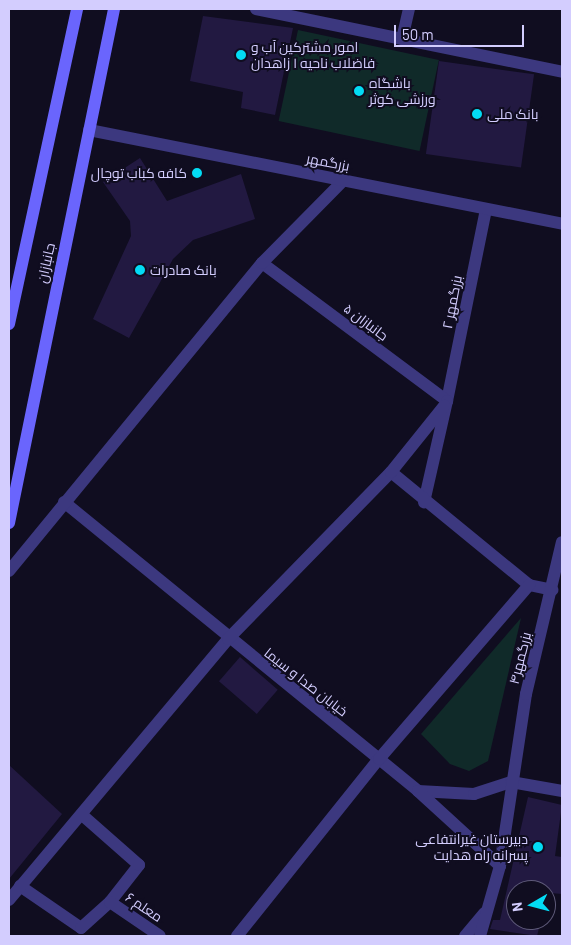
<!DOCTYPE html>
<meta charset="utf-8">
<style>
body{margin:0}
#map{position:relative;width:571px;height:945px;overflow:hidden;background:#100d20;font-family:Barlow,Cairo,sans-serif}
div>[style]{position:absolute}
.green>*{inset:0;background:#102a29;transform-origin:0 0}
.building>*{inset:0;background:#221941;transform-origin:0 0}
.pedestrian>*{height:12px;margin:-6px;padding:0 6px;transform-origin:6px;border-radius:6px;background:#3c387f}
.minor>*{height:12px;margin:-6px;padding:0 6px;transform-origin:6px;border-radius:6px;background:#3c387f}
.tertiary>*{height:12px;margin:-6px;padding:0 6px;transform-origin:6px;border-radius:6px;background:#3c387f}
.secondary>*{height:12px;margin:-6px;padding:0 6px;transform-origin:6px;border-radius:6px;background:#6a65fd}
.dots>*{width:14px;height:14px;translate:-50% -50%;box-sizing:border-box;border:2px solid #100d20;border-radius:50%}
span{translate:-50% -50%;white-space:nowrap;text-align:center;line-height:1.15;-webkit-text-stroke:4px #100d20;paint-order:stroke}
.poi-label{font-size:14px;color:#d3cdfe}
.left{translate:0 -50%;text-align:left}
.right{translate:-100% -50%;text-align:right}
.street-label{font-size:14px;color:#d3cdfe}
.frame{position:absolute;inset:0;border:10px solid #d3cdfe;pointer-events:none}
.north{position:absolute;left:506px;top:880px;width:50px;height:50px;box-sizing:border-box;background:#100d20;border:1px solid #5e5a79;border-radius:50%;rotate:262deg;font-size:14px;font-weight:700;line-height:20px;text-align:center;color:#d3cdfe}
.north::after{content:'';display:block;margin:auto;width:18px;height:22px;background:#03dbf4;clip-path:polygon(50% 0,100% 100%,50% 72%,0 100%)}
.scale{position:absolute;left:394px;top:25px;width:130px;height:22px;box-sizing:border-box;border:2px solid #d3cdfe;border-top:0;padding-left:6px;font-size:15px;line-height:18px;white-space:nowrap;color:#d3cdfe;-webkit-text-stroke:4px #100d20;paint-order:stroke}
</style>
<div id="map">
<div class="green">
<i style="left:298px;top:30px;width:144px;height:93px;rotate:12deg"></i>
<i style="clip-path:polygon(521px 618px,488px 761px,469px 771px,450px 764px,421px 734px)"></i>
</div>
<div class="building">
<i style="clip-path:polygon(203px 16px,293px 28px,275px 115px,241px 108px,243px 92px,190px 81px)"></i>
<i style="left:439px;top:61px;width:96px;height:94px;rotate:8deg"></i>
<i style="clip-path:polygon(140px 158px,167px 201px,241px 174px,255px 219px,193px 240px,173px 259px,129px 338px,93px 319px,131px 236px,130px 221px,103px 182px)"></i>
<i style="left:240px;top:657px;width:50px;height:32px;rotate:41deg"></i>
<i style="clip-path:polygon(9px 765px,62px 814px,9px 879px)"></i>
<i style="clip-path:polygon(528px 797px,562px 805px,555px 856px,562px 857px,562px 894px,516px 890px,516px 920px,541px 920px,537px 936px,490px 929px,493px 920px,500px 920px)"></i>
</div>
<div class="pedestrian">
<i style="left:447px;top:401px;width:196px;rotate:-78.5deg"></i>
</div>
<div class="minor">
<i style="left:256px;top:9px;width:312px;rotate:11.6deg"></i>
<i style="left:402px;top:39px;width:31px;rotate:-77deg"></i>
<i style="left:262px;top:263px;width:231px;rotate:36.7deg"></i>
<i style="left:447px;top:401px;width:104px;rotate:102.8deg"></i>
<i style="left:391px;top:472px;width:178px;rotate:39.3deg"></i>
<i style="left:529px;top:585px;width:24px;rotate:12deg"></i>
<i style="left:64px;top:502px;width:457px;rotate:39.2deg"></i>
<i style="left:418px;top:791px;width:56px;rotate:3.1deg"></i>
<i style="left:474px;top:794px;width:39px;rotate:-18deg"></i>
<i style="left:511px;top:782px;width:52px;rotate:10deg"></i>
<i style="left:9px;top:571px;width:399px;rotate:-50.6deg"></i>
<i style="left:262px;top:263px;width:115px;rotate:-45.4deg"></i>
<i style="left:418px;top:791px;width:111px;rotate:42.4deg"></i>
<i style="left:20px;top:886px;width:74px;rotate:34.5deg"></i>
<i style="left:81px;top:928px;width:39px;rotate:-42deg"></i>
<i style="left:110px;top:902px;width:47px;rotate:-51.9deg"></i>
<i style="left:139px;top:865px;width:76px;rotate:-138.7deg"></i>
<i style="left:9px;top:900px;width:341px;rotate:-50deg"></i>
<i style="left:228px;top:639px;width:233px;rotate:-45.7deg"></i>
<i style="left:391px;top:472px;width:85px;rotate:-51.2deg"></i>
<i style="left:110px;top:902px;width:60px;rotate:34.2deg"></i>
<i style="left:237px;top:936px;width:227px;rotate:-51.3deg"></i>
<i style="left:379px;top:759px;width:230px;rotate:-49.2deg"></i>
<i style="left:465px;top:936px;width:30px;rotate:-50deg"></i>
<i style="left:480px;top:936px;width:73px;rotate:-74.1deg"></i>
<i style="left:500px;top:866px;width:174px;rotate:-81.4deg"></i>
<i style="left:526px;top:694px;width:156px;rotate:-76.7deg"></i>
</div>
<div class="tertiary">
<i style="left:89px;top:130px;width:482px;rotate:11.2deg"></i>
</div>
<div class="secondary">
<i style="left:9px;top:324px;width:322px;rotate:-77.8deg"></i>
<i style="left:9px;top:523px;width:525px;rotate:-78.45deg"></i>
</div>
<div class="dots">
<i style="left:241px;top:55px;background:#03dbf4"></i>
<i style="left:359px;top:91px;background:#03dbf4"></i>
<i style="left:477px;top:114px;background:#03dbf4"></i>
<i style="left:197px;top:173px;background:#03dbf4"></i>
<i style="left:140px;top:270px;background:#03dbf4"></i>
<i style="left:538px;top:847px;background:#03dbf4"></i>
</div>
<div class="poi-label">
<span class="left" style="left:251px;top:55px">امور مشترکین آب و<br>فاضلاب ناحیه ۱ زاهدان</span>
<span class="left" style="left:369px;top:91px">باشگاه<br>ورزشی کوثر</span>
<span class="left" style="left:487px;top:114px">بانک ملی</span>
<span class="right" style="left:187px;top:173px">کافه کباب توچال</span>
<span class="left" style="left:150px;top:270px">بانک صادرات</span>
<span class="right" style="left:528px;top:847px">دبیرستان غیرانتفاعی<br>پسرانه راه هدایت</span>
</div>
<div class="street-label">
<span style="left:328px;top:162px;rotate:11deg">بزرگمهر</span>
<span style="left:46px;top:263px;rotate:-78deg">جانبازان</span>
<span style="left:452px;top:302px;rotate:-79deg">بزرگمهر ۲</span>
<span style="left:366px;top:322px;rotate:37deg">جانبازان ۵</span>
<span style="left:520px;top:658px;rotate:-76deg">بزرگمهر۴</span>
<span style="left:306px;top:682px;rotate:38deg">خیابان صدا و سیما</span>
<span style="left:144px;top:907px;rotate:34deg">معلم ۶</span>
</div>
<div class="frame"></div>
<div class="north">N</div>
<div class="scale">50 m</div>
</div>
